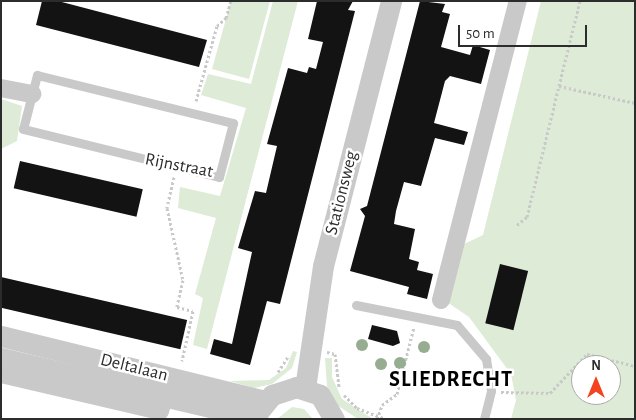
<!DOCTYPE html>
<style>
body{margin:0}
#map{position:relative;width:636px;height:420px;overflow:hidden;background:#fff;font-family:"Alegreya Sans",sans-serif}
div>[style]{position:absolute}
.green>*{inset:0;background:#ddebd7}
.building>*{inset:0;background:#131313;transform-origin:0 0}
.path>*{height:3px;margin-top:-1.5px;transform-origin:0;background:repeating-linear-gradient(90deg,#c9c9c9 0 2.5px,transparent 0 5px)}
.service>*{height:9px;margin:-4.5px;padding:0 4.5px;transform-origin:4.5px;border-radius:4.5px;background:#c9c9c9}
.minor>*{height:18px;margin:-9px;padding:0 9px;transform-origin:9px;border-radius:9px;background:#c9c9c9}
.tertiary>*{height:21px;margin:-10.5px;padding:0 10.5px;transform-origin:10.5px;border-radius:10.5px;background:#c9c9c9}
.trees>*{width:12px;height:12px;margin:-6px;border-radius:50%;background:#97ad91}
span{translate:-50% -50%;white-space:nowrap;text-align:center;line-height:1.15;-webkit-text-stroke:5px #fff;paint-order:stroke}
.street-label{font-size:18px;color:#2c2c2c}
.district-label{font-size:22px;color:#000;font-weight:700;letter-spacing:1px}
.frame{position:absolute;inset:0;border:2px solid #2c2c2c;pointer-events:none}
.north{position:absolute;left:571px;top:355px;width:50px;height:50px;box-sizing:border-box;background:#fff;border:1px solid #ababab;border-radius:50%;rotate:0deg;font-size:14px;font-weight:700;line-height:20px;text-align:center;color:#2c2c2c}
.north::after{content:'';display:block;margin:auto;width:18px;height:22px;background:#f2451f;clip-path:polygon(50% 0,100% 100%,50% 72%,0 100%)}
.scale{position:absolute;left:458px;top:25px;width:129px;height:22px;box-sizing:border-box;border:2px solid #2c2c2c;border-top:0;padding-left:6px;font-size:15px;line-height:18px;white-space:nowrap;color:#2c2c2c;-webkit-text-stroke:4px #fff;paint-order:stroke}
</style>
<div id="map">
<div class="green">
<i style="clip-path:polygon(231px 1px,270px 1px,249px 79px,212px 69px)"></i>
<i style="clip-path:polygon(273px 1px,298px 1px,207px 349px,193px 345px,203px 298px,195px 294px,216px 218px,178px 208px,180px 187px,220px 196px,246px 108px,201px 95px,208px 74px,251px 84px)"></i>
<i style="clip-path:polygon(evenodd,541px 1px,635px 1px,635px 419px,511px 419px,516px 400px,511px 374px,469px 317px,447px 302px,462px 245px,483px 235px,541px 1px,581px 365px,611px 365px,611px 395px,581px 395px,581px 365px)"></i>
<i style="clip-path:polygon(1px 99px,22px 106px,17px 141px,1px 149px)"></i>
<i style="clip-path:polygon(293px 351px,297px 352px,292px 368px,272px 384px,254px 388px,230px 381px,269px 380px,286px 368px)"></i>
<i style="clip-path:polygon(325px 358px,332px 358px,332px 377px,342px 399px,373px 419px,358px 419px,337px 405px,327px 386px)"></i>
<i style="clip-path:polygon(292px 407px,304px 409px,313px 419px,277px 419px)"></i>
</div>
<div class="building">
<i style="clip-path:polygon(42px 1px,58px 1px,207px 40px,199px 67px,36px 25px)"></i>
<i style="clip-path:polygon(317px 1px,353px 1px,348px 10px,355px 11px,280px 304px,267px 301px,250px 365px,210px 354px,214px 339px,232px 344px,252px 252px,238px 248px,255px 191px,266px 193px,277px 146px,267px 144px,288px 68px,307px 73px,309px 67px,316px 69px,323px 42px,308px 39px)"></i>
<i style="clip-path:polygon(420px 1px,445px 4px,442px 12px,450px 14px,441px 47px,470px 55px,473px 45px,490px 50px,481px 84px,450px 76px,445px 81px,434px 123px,468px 132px,464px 145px,435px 138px,421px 186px,404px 182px,396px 211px,394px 224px,415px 229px,409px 259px,419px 262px,417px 270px,433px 274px,427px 299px,407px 294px,409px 287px,350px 271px,365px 216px,360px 209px,367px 206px)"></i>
<i style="left:20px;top:161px;width:126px;height:28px;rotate:13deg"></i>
<i style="left:500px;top:264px;width:29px;height:61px;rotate:14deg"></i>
<i style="left:1px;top:277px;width:191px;height:30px;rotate:13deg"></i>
<i style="clip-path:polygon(372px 325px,397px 331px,400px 343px,393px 346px,368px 339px)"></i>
</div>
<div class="path">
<i style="left:580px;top:1px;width:88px;rotate:103.9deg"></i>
<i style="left:559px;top:86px;width:78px;rotate:12.6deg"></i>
<i style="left:196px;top:101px;width:78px;rotate:-74.4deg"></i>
<i style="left:217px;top:26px;width:12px;rotate:-42deg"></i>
<i style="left:226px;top:18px;width:18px;rotate:-74deg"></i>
<i style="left:174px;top:177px;width:32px;rotate:103deg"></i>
<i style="left:167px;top:208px;width:74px;rotate:77.5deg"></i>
<i style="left:183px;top:280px;width:28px;rotate:103deg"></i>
<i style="left:177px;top:307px;width:16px;rotate:14deg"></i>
<i style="left:193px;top:311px;width:51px;rotate:102.4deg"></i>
<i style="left:517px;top:225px;width:13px;rotate:-39deg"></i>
<i style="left:527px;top:217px;width:135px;rotate:-76.3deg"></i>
<i style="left:327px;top:352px;width:8px;rotate:14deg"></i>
<i style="left:335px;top:354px;width:33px;rotate:83deg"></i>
<i style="left:278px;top:372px;width:20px;rotate:-57deg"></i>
<i style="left:501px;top:392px;width:49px;rotate:1.2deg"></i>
<i style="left:550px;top:393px;width:54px;rotate:-46.5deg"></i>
<i style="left:587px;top:354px;width:49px;rotate:14deg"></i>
<i style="left:344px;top:395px;width:18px;rotate:45deg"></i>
<i style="left:357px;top:408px;width:30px;rotate:21deg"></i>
<i style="left:377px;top:419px;width:15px;rotate:-70deg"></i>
<i style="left:382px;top:405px;width:19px;rotate:-36deg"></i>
<i style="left:397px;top:394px;width:69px;rotate:-75.8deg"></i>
</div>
<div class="service">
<i style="left:37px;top:75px;width:202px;rotate:13.8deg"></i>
<i style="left:233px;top:123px;width:56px;rotate:104.5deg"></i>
<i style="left:219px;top:177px;width:202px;rotate:-166.2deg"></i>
<i style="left:23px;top:129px;width:56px;rotate:-75.5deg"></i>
<i style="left:356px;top:305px;width:103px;rotate:11.2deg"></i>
<i style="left:457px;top:325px;width:45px;rotate:49.5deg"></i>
<i style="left:486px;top:359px;width:32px;rotate:81deg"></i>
<i style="left:491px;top:391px;width:29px;rotate:104deg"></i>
</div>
<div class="minor">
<i style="left:1px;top:88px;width:32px;rotate:11deg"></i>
<i style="left:441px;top:300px;width:309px;rotate:-75.6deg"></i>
<i style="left:1px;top:374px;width:163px;rotate:13.1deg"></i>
<i style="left:160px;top:411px;width:17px;rotate:-73deg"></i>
</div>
<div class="tertiary">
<i style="left:1px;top:336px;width:273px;rotate:13.8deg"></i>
<i style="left:1px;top:358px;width:263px;rotate:13.2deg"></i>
<i style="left:305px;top:388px;width:123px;rotate:-81.6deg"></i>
<i style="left:323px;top:266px;width:274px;rotate:-75.6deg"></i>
<i style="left:259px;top:411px;width:21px;rotate:-51deg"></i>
<i style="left:272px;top:395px;width:25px;rotate:-18deg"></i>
<i style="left:296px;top:387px;width:25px;rotate:18deg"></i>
<i style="left:320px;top:395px;width:28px;rotate:60deg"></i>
</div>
<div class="trees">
<i style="left:362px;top:345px"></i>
<i style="left:424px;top:347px"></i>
<i style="left:400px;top:363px"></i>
<i style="left:381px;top:364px"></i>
</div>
<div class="street-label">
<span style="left:179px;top:166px;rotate:11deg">Rijnstraat</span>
<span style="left:342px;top:193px;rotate:-76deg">Stationsweg</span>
<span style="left:134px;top:368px;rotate:14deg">Deltalaan</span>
</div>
<div class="district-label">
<span style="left:451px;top:380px">SLIEDRECHT</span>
</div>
<div class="frame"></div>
<div class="north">N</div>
<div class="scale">50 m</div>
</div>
